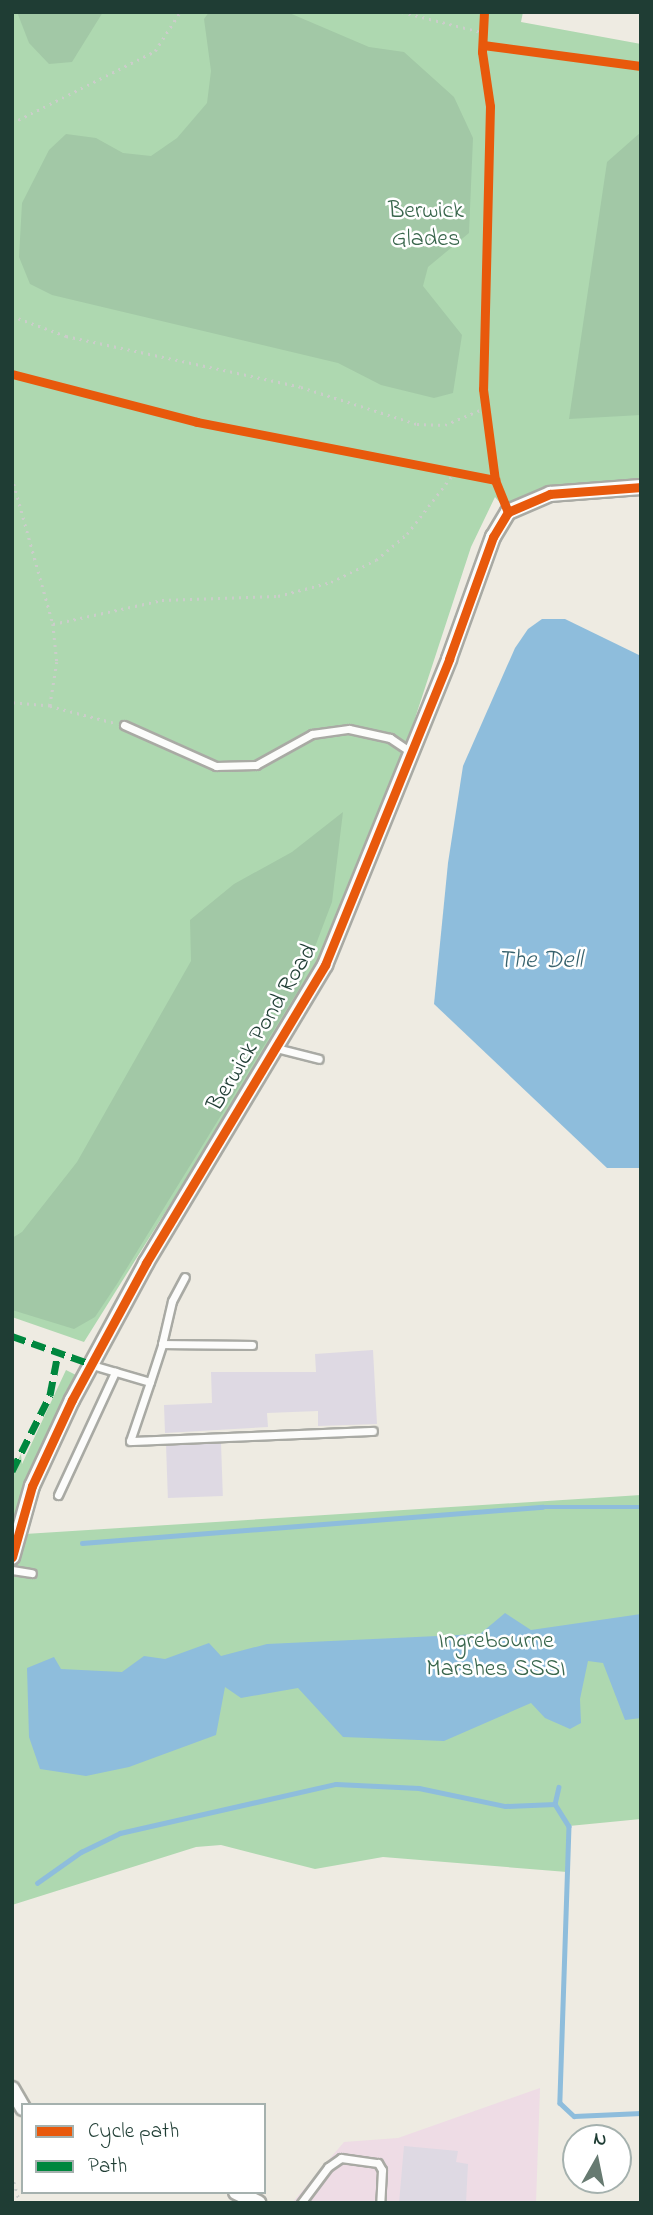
<!DOCTYPE html>
<style>
body{margin:0}
#map{position:relative;width:653px;height:2215px;overflow:hidden;background:#eeebe2;font-family:"Indie Flower",sans-serif}
div>[style]{position:absolute}
.built>*{inset:0;background:#eedce5}
.green>*{inset:0;background:#aed8b0}
.forest>*{inset:0;background:#a2c8a6}
.water>*{inset:0;background:#8ebddc}
.stream>*{height:4.5px;margin:-2.25px;padding:0 2.25px;transform-origin:2.25px;border-radius:2.25px;background:#8ebddc}
.building>*{inset:0;background:#ded9e3;transform-origin:0 0}
.path>*{height:2.5px;margin-top:-1.25px;transform-origin:0;background:repeating-linear-gradient(90deg,#cbcdca 0 2px,transparent 0 7px)}
.roads{filter:drop-shadow(2px 0 #a9aaa4) drop-shadow(-2px 0 #a9aaa4) drop-shadow(0 2px #a9aaa4) drop-shadow(0 -2px #a9aaa4)}
.service>*{height:7px;margin:-3.5px;padding:0 3.5px;transform-origin:3.5px;border-radius:3.5px;background:#fcfcfb}
.minor>*{height:14px;margin:-7px;padding:0 7px;transform-origin:7px;border-radius:7px;background:#fcfcfb}
.quiet>*{height:7px;margin-top:-3.5px;transform-origin:0;background:repeating-linear-gradient(90deg,#00873e 0 14px,transparent 0 21px)}
.cycleway>*{height:9px;margin:-4.5px;padding:0 4.5px;transform-origin:4.5px;border-radius:4.5px;background:#e8590c}
span{translate:-50% -50%;white-space:nowrap;text-align:center;line-height:1.15;-webkit-text-stroke:5px #fff;paint-order:stroke}
.park-label{font-size:24px;color:#3a674d}
.street-label{font-size:24px;color:#1f3d34}
.water-label{font-size:26px;color:#38636e;font-style:italic}
.frame{position:absolute;inset:0;border:14px solid #1f3d34;pointer-events:none}
.legend{position:absolute;left:21px;top:2103px;width:245px;height:91px;box-sizing:border-box;background:#fff;border:2px solid #a5b1ae;margin:0;padding:9px 12px;list-style:none;font-size:21px;color:#1f3d34}
.legend li{display:flex;align-items:center;gap:14px;height:35px}
.legend b{width:35px;border:2px solid #a5b1ae}
.north{position:absolute;left:562px;top:2124px;width:70px;height:70px;box-sizing:border-box;background:#fff;border:2px solid #a5b1ae;border-radius:50%;rotate:9deg;font-size:19px;font-weight:700;line-height:28px;text-align:center;color:#1f3d34}
.north::after{content:'';display:block;margin:auto;width:24px;height:32px;background:#677a71;clip-path:polygon(50% 0,100% 100%,50% 72%,0 100%)}
</style>
<div id="map">
<div class="built">
<i style="clip-path:polygon(540px 2088px,536px 2203px,292px 2203px,344px 2142px,398px 2138px)"></i>
</div>
<div class="green">
<i style="clip-path:polygon(12px 12px,523px 12px,521px 22px,641px 44px,641px 487px,550px 494px,508px 512px,495px 497px,471px 547px,371px 853px,307px 986px,84px 1342px,12px 1317px)"></i>
<i style="clip-path:polygon(66px 1370px,78px 1376px,22px 1487px,25px 1534px,641px 1495px,641px 1819px,569px 1826px,567px 1872px,383px 1857px,315px 1869px,221px 1845px,196px 1847px,12px 1905px,12px 1471px,21px 1454px,22px 1464px)"></i>
</div>
<div class="forest">
<i style="clip-path:polygon(17px 12px,103px 12px,72px 62px,49px 64px,29px 43px)"></i>
<i style="clip-path:polygon(209px 12px,287px 12px,369px 47px,404px 52px,454px 97px,473px 138px,469px 233px,428px 267px,423px 286px,462px 335px,453px 393px,434px 398px,381px 385px,338px 363px,52px 295px,30px 284px,19px 257px,22px 203px,49px 150px,66px 134px,96px 138px,123px 153px,151px 156px,177px 138px,207px 103px,211px 71px,204px 19px)"></i>
<i style="clip-path:polygon(641px 132px,641px 415px,569px 419px,607px 162px)"></i>
<i style="clip-path:polygon(343px 812px,332px 902px,299px 989px,117px 1284px,95px 1317px,74px 1329px,12px 1310px,12px 1238px,22px 1232px,77px 1162px,191px 961px,190px 920px,234px 884px,292px 852px)"></i>
</div>
<div class="water">
<i style="clip-path:polygon(542px 619px,565px 619px,641px 656px,641px 1168px,607px 1168px,434px 1004px,448px 863px,463px 766px,515px 648px,528px 629px)"></i>
<i style="clip-path:polygon(505px 1613px,531px 1630px,641px 1614px,641px 1718px,625px 1720px,603px 1663px,588px 1661px,580px 1699px,581px 1723px,570px 1729px,545px 1718px,531px 1703px,444px 1741px,343px 1737px,298px 1688px,241px 1698px,225px 1687px,216px 1735px,129px 1767px,86px 1776px,40px 1769px,29px 1737px,27px 1668px,54px 1657px,61px 1669px,122px 1672px,144px 1656px,165px 1659px,209px 1643px,221px 1656px,267px 1644px,480px 1634px)"></i>
</div>
<div class="stream">
<i style="left:82px;top:1543px;width:462px;rotate:-4.5deg"></i>
<i style="left:543px;top:1507px;width:98px"></i>
<i style="left:559px;top:1787px;width:17px;rotate:103deg"></i>
<i style="left:555px;top:1804px;width:26px;rotate:58deg"></i>
<i style="left:569px;top:1826px;width:277px;rotate:91.9deg"></i>
<i style="left:560px;top:2103px;width:19px;rotate:43deg"></i>
<i style="left:574px;top:2116px;width:67px;rotate:-2.6deg"></i>
<i style="left:37px;top:1883px;width:54px;rotate:-35.2deg"></i>
<i style="left:81px;top:1852px;width:43px;rotate:-26deg"></i>
<i style="left:120px;top:1833px;width:221px;rotate:-12.8deg"></i>
<i style="left:336px;top:1784px;width:83px;rotate:2.8deg"></i>
<i style="left:419px;top:1788px;width:88px;rotate:11.8deg"></i>
<i style="left:505px;top:1806px;width:50px;rotate:-2.3deg"></i>
</div>
<div class="building">
<i style="clip-path:polygon(373px 1350px,377px 1424px,318px 1426px,318px 1411px,267px 1413px,268px 1427px,165px 1433px,164px 1405px,212px 1403px,211px 1372px,316px 1372px,315px 1354px)"></i>
<i style="left:221px;top:1443px;width:53px;height:55px;rotate:88deg"></i>
<i style="clip-path:polygon(404px 2146px,458px 2151px,456px 2162px,468px 2164px,466px 2203px,399px 2203px)"></i>
</div>
<div class="path">
<i style="left:402px;top:12px;width:81px;rotate:14.2deg"></i>
<i style="left:12px;top:123px;width:160px;rotate:-26.7deg"></i>
<i style="left:155px;top:51px;width:46px;rotate:-57.3deg"></i>
<i style="left:12px;top:316px;width:58px;rotate:20.3deg"></i>
<i style="left:66px;top:336px;width:240px;rotate:12.2deg"></i>
<i style="left:301px;top:387px;width:122px;rotate:17.7deg"></i>
<i style="left:417px;top:424px;width:28px;rotate:2deg"></i>
<i style="left:445px;top:425px;width:43px;rotate:-23deg"></i>
<i style="left:12px;top:477px;width:153px;rotate:74.4deg"></i>
<i style="left:53px;top:624px;width:38px;rotate:84deg"></i>
<i style="left:57px;top:662px;width:45px;rotate:99deg"></i>
<i style="left:50px;top:706px;width:38px;rotate:-175deg"></i>
<i style="left:53px;top:624px;width:112px;rotate:-12.4deg"></i>
<i style="left:162px;top:600px;width:116px;rotate:-2deg"></i>
<i style="left:278px;top:596px;width:55px;rotate:-14.8deg"></i>
<i style="left:331px;top:582px;width:50px;rotate:-26.1deg"></i>
<i style="left:376px;top:560px;width:40px;rotate:-40deg"></i>
<i style="left:407px;top:534px;width:78px;rotate:-52.3deg"></i>
<i style="left:50px;top:706px;width:67px;rotate:14.7deg"></i>
<i style="left:12px;top:2175px;width:29px;rotate:74deg"></i>
</div>
<div class="roads">
<div class="service">
<i style="left:124px;top:725px;width:101px;rotate:24deg"></i>
<i style="left:216px;top:766px;width:40px;rotate:-1.4deg"></i>
<i style="left:256px;top:765px;width:64px;rotate:-29deg"></i>
<i style="left:312px;top:734px;width:37px;rotate:-8deg"></i>
<i style="left:349px;top:729px;width:42px;rotate:12.4deg"></i>
<i style="left:390px;top:738px;width:23px;rotate:34deg"></i>
<i style="left:276px;top:1048px;width:44px;rotate:14.3deg"></i>
<i style="left:162px;top:1344px;width:44px;rotate:-76.9deg"></i>
<i style="left:172px;top:1301px;width:27px;rotate:-62deg"></i>
<i style="left:92px;top:1365px;width:60px;rotate:16.3deg"></i>
<i style="left:150px;top:1382px;width:62px;rotate:108.7deg"></i>
<i style="left:130px;top:1441px;width:243px;rotate:-2.4deg"></i>
<i style="left:150px;top:1382px;width:40px;rotate:-72deg"></i>
<i style="left:162px;top:1344px;width:90px;rotate:0.6deg"></i>
<i style="left:58px;top:1495px;width:136px;rotate:-65.1deg"></i>
<i style="left:12px;top:1570px;width:20px;rotate:9deg"></i>
<i style="left:301px;top:2203px;width:45px;rotate:-53.1deg"></i>
<i style="left:328px;top:2167px;width:16px;rotate:-35deg"></i>
<i style="left:341px;top:2158px;width:37px;rotate:8deg"></i>
<i style="left:378px;top:2163px;width:8px;rotate:60deg"></i>
<i style="left:382px;top:2170px;width:33px;rotate:93deg"></i>
</div>
<div class="minor">
<i style="left:12px;top:1557px;width:74px;rotate:-74.3deg"></i>
<i style="left:32px;top:1486px;width:95px;rotate:-65.1deg"></i>
<i style="left:72px;top:1400px;width:156px;rotate:-61.6deg"></i>
<i style="left:146px;top:1263px;width:348px;rotate:-59deg"></i>
<i style="left:325px;top:965px;width:330px;rotate:-67.9deg"></i>
<i style="left:449px;top:659px;width:130px;rotate:-70.2deg"></i>
<i style="left:493px;top:537px;width:29px;rotate:-59deg"></i>
<i style="left:508px;top:512px;width:46px;rotate:-23.2deg"></i>
<i style="left:550px;top:494px;width:91px;rotate:-4.4deg"></i>
<i style="left:12px;top:2089px;width:22px;rotate:60deg"></i>
<i style="left:236px;top:2192px;width:25px;rotate:26deg"></i>
</div>
</div>
<div class="quiet">
<i style="left:12px;top:1336px;width:84px;rotate:19.5deg"></i>
<i style="left:12px;top:1471px;width:85px;rotate:-63.4deg"></i>
<i style="left:50px;top:1395px;width:43px;rotate:-79.2deg"></i>
</div>
<div class="cycleway">
<i style="left:484px;top:12px;width:40px;rotate:92.9deg"></i>
<i style="left:482px;top:52px;width:55px;rotate:81.6deg"></i>
<i style="left:490px;top:106px;width:283px;rotate:91.4deg"></i>
<i style="left:483px;top:389px;width:92px;rotate:82.5deg"></i>
<i style="left:495px;top:480px;width:35px;rotate:68deg"></i>
<i style="left:483px;top:45px;width:159px;rotate:7.6deg"></i>
<i style="left:12px;top:374px;width:191px;rotate:14.5deg"></i>
<i style="left:197px;top:422px;width:304px;rotate:11deg"></i>
<i style="left:12px;top:1557px;width:74px;rotate:-74.3deg"></i>
<i style="left:32px;top:1486px;width:95px;rotate:-65.1deg"></i>
<i style="left:72px;top:1400px;width:156px;rotate:-61.6deg"></i>
<i style="left:146px;top:1263px;width:348px;rotate:-59deg"></i>
<i style="left:325px;top:965px;width:330px;rotate:-67.9deg"></i>
<i style="left:449px;top:659px;width:130px;rotate:-70.2deg"></i>
<i style="left:493px;top:537px;width:29px;rotate:-59deg"></i>
<i style="left:508px;top:512px;width:46px;rotate:-23.2deg"></i>
<i style="left:550px;top:494px;width:91px;rotate:-4.4deg"></i>
</div>
<div class="park-label">
<span style="left:426px;top:226px">Berwick<br>Glades</span>
<span style="left:496px;top:1656px">Ingrebourne<br>Marshes SSSI</span>
</div>
<div class="street-label">
<span style="left:263px;top:1028px;rotate:-59deg">Berwick Pond Road</span>
</div>
<div class="water-label">
<span style="left:540px;top:962px">The Dell</span>
</div>
<div class="frame"></div>
<ul class="legend">
<li><b style="height:9px;background:#e8590c"></b>Cycle path</li>
<li><b style="height:9px;background:#00873e"></b>Path</li>
</ul>
<div class="north">N</div>
</div>
